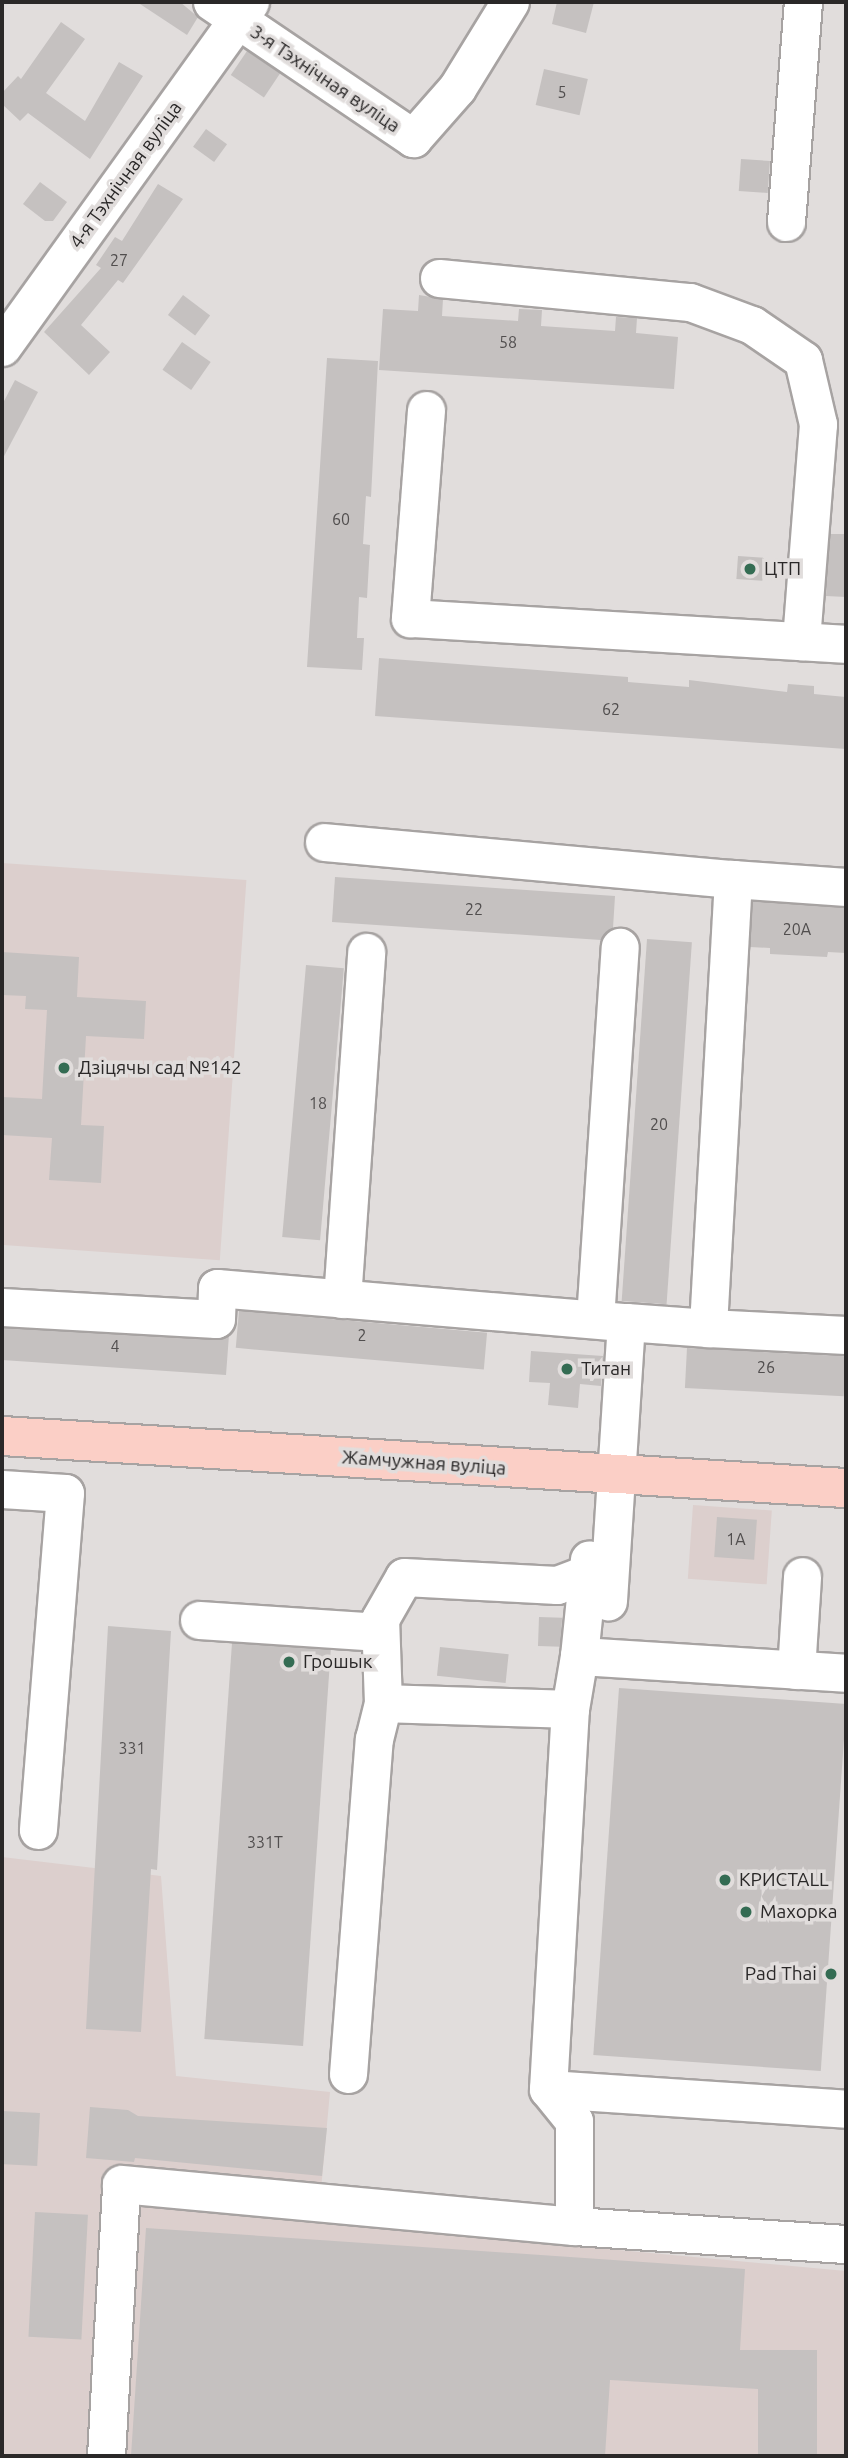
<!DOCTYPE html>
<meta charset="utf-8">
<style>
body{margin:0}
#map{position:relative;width:848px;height:2458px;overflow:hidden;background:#e1dddc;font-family:Ubuntu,sans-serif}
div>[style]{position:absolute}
.built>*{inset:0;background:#dccfcd;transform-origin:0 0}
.building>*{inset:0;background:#c5c1c0;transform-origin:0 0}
.roads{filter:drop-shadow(2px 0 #a7a3a2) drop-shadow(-2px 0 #a7a3a2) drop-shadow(0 2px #a7a3a2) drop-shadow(0 -2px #a7a3a2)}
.minor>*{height:37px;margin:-18.5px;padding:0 18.5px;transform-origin:18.5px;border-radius:18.5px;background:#fff}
.major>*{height:38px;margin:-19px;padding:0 19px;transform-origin:19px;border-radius:19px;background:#fbcfc6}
.dots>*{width:19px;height:19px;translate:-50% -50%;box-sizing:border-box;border:4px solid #e1dddc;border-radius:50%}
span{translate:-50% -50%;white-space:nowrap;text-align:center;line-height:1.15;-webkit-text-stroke:7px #e1dddc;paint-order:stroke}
.number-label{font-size:16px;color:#514e4e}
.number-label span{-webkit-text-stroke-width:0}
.street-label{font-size:19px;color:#2a2828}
.poi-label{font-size:19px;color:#2a2828}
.left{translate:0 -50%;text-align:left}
.right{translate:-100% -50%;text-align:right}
.frame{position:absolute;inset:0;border:4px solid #2a2828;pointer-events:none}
</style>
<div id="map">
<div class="built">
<i style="left:2px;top:863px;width:245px;height:381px;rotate:4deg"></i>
<i style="left:693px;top:1505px;width:79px;height:74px;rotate:4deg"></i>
<i style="clip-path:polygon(2px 1857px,161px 1876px,176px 2076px,330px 2092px,318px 2222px,846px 2271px,846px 2456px,2px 2456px)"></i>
</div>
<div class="building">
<i style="clip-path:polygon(137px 2px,180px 2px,198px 17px,187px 35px)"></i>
<i style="clip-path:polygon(557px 2px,594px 2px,586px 33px,552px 24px)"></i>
<i style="clip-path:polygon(61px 22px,85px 39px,46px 93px,85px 121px,119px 62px,143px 76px,90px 159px,28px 113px,20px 121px,2px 104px,2px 93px,18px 76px,21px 79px)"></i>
<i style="left:247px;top:51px;width:40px;height:29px;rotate:34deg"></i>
<i style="left:544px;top:69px;width:45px;height:37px;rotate:13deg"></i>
<i style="left:206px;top:129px;width:26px;height:22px;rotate:36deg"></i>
<i style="left:741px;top:159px;width:29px;height:32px;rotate:4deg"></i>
<i style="clip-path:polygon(40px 182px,67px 202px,53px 221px,45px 221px,23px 204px)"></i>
<i style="clip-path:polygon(158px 184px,183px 199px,123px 283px,118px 280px,81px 325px,110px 352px,89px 375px,44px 332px,101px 268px,96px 265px,115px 237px,122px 241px)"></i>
<i style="left:183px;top:295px;width:34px;height:25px;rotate:37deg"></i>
<i style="clip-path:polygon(419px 295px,443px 299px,442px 316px,518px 321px,519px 309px,542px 310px,541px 326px,615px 331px,616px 317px,637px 318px,636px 333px,678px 337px,674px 389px,379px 370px,383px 309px,418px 311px)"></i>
<i style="left:182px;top:342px;width:35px;height:34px;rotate:35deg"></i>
<i style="clip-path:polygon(327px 358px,378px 361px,371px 497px,366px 496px,363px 544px,370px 545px,367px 598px,359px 597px,357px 638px,364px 638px,362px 670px,307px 667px)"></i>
<i style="clip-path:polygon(15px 380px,38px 392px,2px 460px,2px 405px)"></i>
<i style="clip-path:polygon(830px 534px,846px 534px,846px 597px,826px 596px)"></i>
<i style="left:738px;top:556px;width:26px;height:23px;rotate:4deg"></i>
<i style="clip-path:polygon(379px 658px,628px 677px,628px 682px,689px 687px,689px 680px,787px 692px,788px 684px,814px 686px,814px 694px,846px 697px,846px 749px,375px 716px)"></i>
<i style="clip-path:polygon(335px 877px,615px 896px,613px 928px,601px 940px,332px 922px)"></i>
<i style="clip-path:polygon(753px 901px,846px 908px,846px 953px,828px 952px,827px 957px,770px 954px,770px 948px,750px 947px)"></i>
<i style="left:647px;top:939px;width:45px;height:363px;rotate:4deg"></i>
<i style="clip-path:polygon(2px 952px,79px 957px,77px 997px,146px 1001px,144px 1039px,86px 1036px,81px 1125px,104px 1126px,101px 1183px,49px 1180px,52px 1138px,2px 1135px,2px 1097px,42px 1099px,47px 1010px,25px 1009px,26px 996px,2px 995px)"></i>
<i style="left:306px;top:965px;width:38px;height:273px;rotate:5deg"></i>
<i style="left:239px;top:1311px;width:249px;height:37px;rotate:5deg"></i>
<i style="clip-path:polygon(2px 1328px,215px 1340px,229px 1335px,226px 1375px,2px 1360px)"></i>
<i style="left:687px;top:1348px;width:159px;height:40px;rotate:3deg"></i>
<i style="clip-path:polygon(531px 1351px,603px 1356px,601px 1386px,580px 1384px,578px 1408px,548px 1405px,550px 1383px,529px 1382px)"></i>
<i style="left:717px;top:1517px;width:40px;height:40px;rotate:4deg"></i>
<i style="left:539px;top:1617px;width:23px;height:29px;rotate:2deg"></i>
<i style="clip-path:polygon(108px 1626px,171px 1631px,157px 1870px,151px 1869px,141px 2032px,86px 2029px)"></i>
<i style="left:232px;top:1643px;width:99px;height:397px;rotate:4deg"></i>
<i style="left:440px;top:1647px;width:69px;height:29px;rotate:6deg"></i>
<i style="left:619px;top:1688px;width:228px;height:368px;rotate:4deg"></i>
<i style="clip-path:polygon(90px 2107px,128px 2110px,138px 2116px,327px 2128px,322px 2176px,135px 2158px,134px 2162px,86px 2158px)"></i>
<i style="left:2px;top:2111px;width:38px;height:53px;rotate:3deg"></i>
<i style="left:35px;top:2212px;width:53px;height:125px;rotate:3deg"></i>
<i style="clip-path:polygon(146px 2228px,745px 2269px,740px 2350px,817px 2350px,817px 2456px,758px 2456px,758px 2389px,610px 2380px,605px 2456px,131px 2456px)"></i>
</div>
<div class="roads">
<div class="minor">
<i style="left:212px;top:2px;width:243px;rotate:34.1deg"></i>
<i style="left:413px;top:138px;width:67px;rotate:-48.7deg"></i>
<i style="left:457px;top:88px;width:101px;rotate:-58.4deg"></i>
<i style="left:786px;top:222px;width:221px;rotate:-85.6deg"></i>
<i style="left:439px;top:278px;width:252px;rotate:5.5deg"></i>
<i style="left:690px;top:302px;width:66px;rotate:20.4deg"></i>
<i style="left:752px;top:325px;width:62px;rotate:34.5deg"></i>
<i style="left:803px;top:360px;width:66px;rotate:76.8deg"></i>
<i style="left:818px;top:424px;width:218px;rotate:94.5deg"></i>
<i style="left:2px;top:347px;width:425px;rotate:-54.3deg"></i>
<i style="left:426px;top:410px;width:209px;rotate:94.4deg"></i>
<i style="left:410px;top:618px;width:437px;rotate:3.4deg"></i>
<i style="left:324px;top:842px;width:411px;rotate:5.2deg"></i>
<i style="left:733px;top:879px;width:450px;rotate:93.2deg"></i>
<i style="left:708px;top:1328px;width:82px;rotate:-175.8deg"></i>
<i style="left:733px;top:879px;width:113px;rotate:4deg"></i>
<i style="left:342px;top:1299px;width:348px;rotate:-86deg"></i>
<i style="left:2px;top:1307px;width:214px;rotate:3.2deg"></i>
<i style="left:216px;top:1319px;width:31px;rotate:-88deg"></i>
<i style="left:217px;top:1288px;width:410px;rotate:4.8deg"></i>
<i style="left:626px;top:1322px;width:280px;rotate:93.7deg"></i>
<i style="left:595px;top:1319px;width:373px;rotate:-86.2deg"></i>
<i style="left:708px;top:1328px;width:138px;rotate:2.9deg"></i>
<i style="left:2px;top:1489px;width:63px;rotate:3.6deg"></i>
<i style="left:65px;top:1493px;width:338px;rotate:94.6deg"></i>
<i style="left:199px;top:1620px;width:181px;rotate:3.8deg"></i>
<i style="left:579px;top:1656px;width:97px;rotate:-84.1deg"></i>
<i style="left:796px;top:1670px;width:94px;rotate:-86.3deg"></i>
<i style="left:383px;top:1703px;width:84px;rotate:-92deg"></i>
<i style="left:380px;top:1619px;width:48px;rotate:-60.3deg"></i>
<i style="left:404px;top:1577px;width:153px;rotate:3deg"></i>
<i style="left:557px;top:1585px;width:33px;rotate:-21deg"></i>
<i style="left:348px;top:2074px;width:336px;rotate:-85.6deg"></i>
<i style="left:374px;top:1739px;width:37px;rotate:-76deg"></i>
<i style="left:383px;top:1703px;width:187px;rotate:1.8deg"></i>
<i style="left:548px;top:2089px;width:299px;rotate:3.8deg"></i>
<i style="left:574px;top:2226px;width:105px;rotate:-90deg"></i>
<i style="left:574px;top:2121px;width:41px;rotate:-129.1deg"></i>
<i style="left:548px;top:2089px;width:381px;rotate:-86.7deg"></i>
<i style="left:570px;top:1709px;width:54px;rotate:-80.4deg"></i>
<i style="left:579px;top:1656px;width:268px;rotate:3.6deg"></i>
<i style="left:106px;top:2456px;width:272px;rotate:-86.8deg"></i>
<i style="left:121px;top:2184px;width:455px;rotate:5.3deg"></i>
<i style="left:574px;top:2226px;width:273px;rotate:3.8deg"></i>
</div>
<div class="major">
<i style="left:2px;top:1436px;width:846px;rotate:3.53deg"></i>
</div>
</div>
<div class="dots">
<i style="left:750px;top:569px;background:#346c53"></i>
<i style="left:64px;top:1068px;background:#346c53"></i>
<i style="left:567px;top:1369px;background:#346c53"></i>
<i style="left:289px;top:1662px;background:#346c53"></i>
<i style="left:725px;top:1880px;background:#346c53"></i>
<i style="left:746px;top:1912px;background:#346c53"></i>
<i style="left:831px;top:1974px;background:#346c53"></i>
</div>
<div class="number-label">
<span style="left:562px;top:92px">5</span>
<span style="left:119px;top:260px">27</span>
<span style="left:508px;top:342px">58</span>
<span style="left:341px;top:519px">60</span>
<span style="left:611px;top:709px">62</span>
<span style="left:474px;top:909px">22</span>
<span style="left:797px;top:929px">20А</span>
<span style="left:318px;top:1103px">18</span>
<span style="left:659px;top:1124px">20</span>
<span style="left:362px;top:1335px">2</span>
<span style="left:115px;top:1346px">4</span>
<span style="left:766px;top:1367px">26</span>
<span style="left:736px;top:1539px">1А</span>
<span style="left:132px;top:1748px">331</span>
<span style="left:265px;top:1842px">331Т</span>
</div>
<div class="street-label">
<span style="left:325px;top:79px;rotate:34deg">3-я Тэхнічная вуліца</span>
<span style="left:126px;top:175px;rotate:-54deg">4-я Тэхнічная вуліца</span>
<span style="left:424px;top:1463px;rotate:4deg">Жамчужная вуліца</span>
</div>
<div class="poi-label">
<span class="left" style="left:764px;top:569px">ЦТП</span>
<span class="left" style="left:78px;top:1068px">Дзіцячы сад №142</span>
<span class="left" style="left:581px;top:1369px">Титан</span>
<span class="left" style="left:303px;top:1662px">Грошык</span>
<span class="left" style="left:739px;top:1880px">КРИСТАLL</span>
<span class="left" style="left:760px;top:1912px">Махорка</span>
<span class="right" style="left:817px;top:1974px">Pad Thai</span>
</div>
<div class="frame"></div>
</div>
